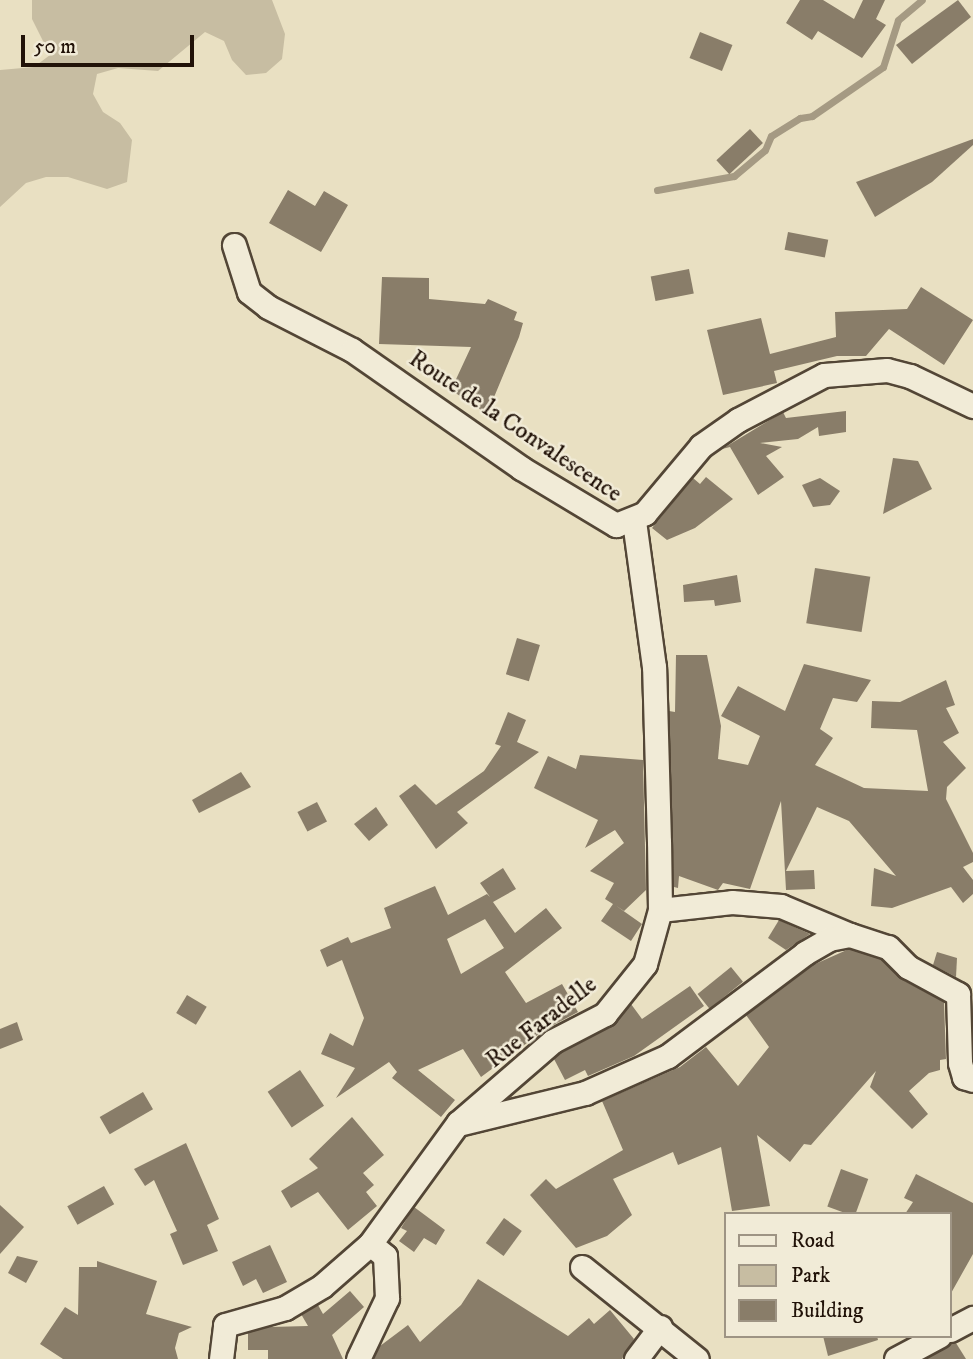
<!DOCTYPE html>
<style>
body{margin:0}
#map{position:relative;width:973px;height:1359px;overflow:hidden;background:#e9e0c2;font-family:"IM FELL DW Pica",serif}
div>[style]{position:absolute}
.green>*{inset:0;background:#c7bda2}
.stream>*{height:7px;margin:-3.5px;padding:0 3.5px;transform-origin:3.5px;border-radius:3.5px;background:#a59a83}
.building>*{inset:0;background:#897d69;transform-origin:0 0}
.roads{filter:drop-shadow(2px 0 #534636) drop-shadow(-2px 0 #534636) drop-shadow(0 2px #534636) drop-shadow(0 -2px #534636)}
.street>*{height:23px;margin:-11.5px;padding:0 11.5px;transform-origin:11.5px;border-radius:11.5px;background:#f1ebd7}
span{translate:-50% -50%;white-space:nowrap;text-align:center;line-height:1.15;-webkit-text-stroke:5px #f1ebd7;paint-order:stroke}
.street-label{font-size:24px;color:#211208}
.legend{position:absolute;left:724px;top:1212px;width:228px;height:126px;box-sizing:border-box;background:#f1ebd7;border:2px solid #9e9484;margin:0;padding:9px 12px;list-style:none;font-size:21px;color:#211208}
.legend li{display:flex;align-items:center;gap:14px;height:35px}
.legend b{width:35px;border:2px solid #9e9484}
.scale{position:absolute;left:21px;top:35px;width:173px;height:32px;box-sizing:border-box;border:4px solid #211208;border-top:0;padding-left:9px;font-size:21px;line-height:24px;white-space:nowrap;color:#211208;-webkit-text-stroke:5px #f1ebd7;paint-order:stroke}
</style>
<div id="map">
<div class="green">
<i style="clip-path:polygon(32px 0,272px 0,285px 34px,282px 59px,266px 73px,246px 75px,232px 60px,224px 41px,205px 32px,158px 71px,118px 68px,97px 74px,93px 94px,103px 112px,120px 123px,132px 140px,127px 182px,107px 189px,68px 177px,46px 177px,26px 183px,0 207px,0 70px,34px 67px,50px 55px,32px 19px)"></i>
</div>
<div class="stream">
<i style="left:657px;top:190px;width:78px;rotate:-10.3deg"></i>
<i style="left:734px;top:176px;width:40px;rotate:-40deg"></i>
<i style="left:765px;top:150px;width:15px;rotate:-67deg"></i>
<i style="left:771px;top:136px;width:34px;rotate:-32deg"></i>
<i style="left:800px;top:118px;width:12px;rotate:-9deg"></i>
<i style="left:812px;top:116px;width:86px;rotate:-34.6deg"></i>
<i style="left:883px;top:67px;width:49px;rotate:-72.3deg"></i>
<i style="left:898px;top:20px;width:31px;rotate:-40deg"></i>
</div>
<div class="building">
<i style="clip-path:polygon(800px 0,823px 0,854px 19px,863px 0,885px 0,876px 19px,886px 25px,862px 58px,818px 31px,812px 40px,786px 23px)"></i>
<i style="clip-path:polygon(958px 0,971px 17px,912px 64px,896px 45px)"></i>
<i style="left:700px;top:32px;width:35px;height:28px;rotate:22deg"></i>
<i style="left:750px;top:129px;width:19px;height:46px;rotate:47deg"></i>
<i style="clip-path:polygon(973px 139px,973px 145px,932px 182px,875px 217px,856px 182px)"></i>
<i style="clip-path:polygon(288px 190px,315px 206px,324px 191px,348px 205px,321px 252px,269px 223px)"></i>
<i style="left:788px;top:232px;width:41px;height:18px;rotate:11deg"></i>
<i style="left:689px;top:269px;width:25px;height:39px;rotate:79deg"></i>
<i style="clip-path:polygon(382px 277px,429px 278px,429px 299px,485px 304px,488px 299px,517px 312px,514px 320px,523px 323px,519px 337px,487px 414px,451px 390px,471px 347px,379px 344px)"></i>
<i style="clip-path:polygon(921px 287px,973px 320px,944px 365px,889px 329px,866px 356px,837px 356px,774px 371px,777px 383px,723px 395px,707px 330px,761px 318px,770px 354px,836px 337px,835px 312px,907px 309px)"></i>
<i style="clip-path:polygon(846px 411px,846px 432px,819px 436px,818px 427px,798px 439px,760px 443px,782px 447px,766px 456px,784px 477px,758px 495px,730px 447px,722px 449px,783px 412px,786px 418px)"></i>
<i style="clip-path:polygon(893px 458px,918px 461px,932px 489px,883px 514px)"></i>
<i style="clip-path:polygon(706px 477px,733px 499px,695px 528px,667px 540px,652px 528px,693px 478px,700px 484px)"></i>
<i style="clip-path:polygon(820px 478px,840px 491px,830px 505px,813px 507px,802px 485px)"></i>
<i style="left:815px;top:568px;width:56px;height:56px;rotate:9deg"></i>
<i style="clip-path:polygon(737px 575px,741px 602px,715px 606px,714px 600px,684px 602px,683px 585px)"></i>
<i style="left:517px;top:638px;width:24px;height:38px;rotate:17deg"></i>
<i style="clip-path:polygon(676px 655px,707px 655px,721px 726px,718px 759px,748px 765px,760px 736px,721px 716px,738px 686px,785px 711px,804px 664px,871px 680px,857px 702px,833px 698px,820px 729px,833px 738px,815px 765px,864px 788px,928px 791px,917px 730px,871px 728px,872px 701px,900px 702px,946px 680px,955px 705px,946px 708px,959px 733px,943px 742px,966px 768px,947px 787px,946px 799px,973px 853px,973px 862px,963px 867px,973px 880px,973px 894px,963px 903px,951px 887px,892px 908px,871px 906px,874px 868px,896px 876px,849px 821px,817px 807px,786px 871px,814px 870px,815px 889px,786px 890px,781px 801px,750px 889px,723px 883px,718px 890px,679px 876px,678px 888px,674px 887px,669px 711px,675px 712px)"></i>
<i style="clip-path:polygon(508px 712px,526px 720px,517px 742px,539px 752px,457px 812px,468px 823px,436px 849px,399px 796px,415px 784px,436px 805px,484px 771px,501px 746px,495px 744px)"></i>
<i style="clip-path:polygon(580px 755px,643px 760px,646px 890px,624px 911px,615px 905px,642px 924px,631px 941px,601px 921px,613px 904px,605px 899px,614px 883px,590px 871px,624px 843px,615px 830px,585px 848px,598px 820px,534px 788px,548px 756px,576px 769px)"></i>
<i style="clip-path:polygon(241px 772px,251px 787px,199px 813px,192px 800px)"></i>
<i style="left:317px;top:802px;width:22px;height:22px;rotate:63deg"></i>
<i style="clip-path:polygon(376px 807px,388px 825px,369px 841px,354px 824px)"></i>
<i style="clip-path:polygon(evenodd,503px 868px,516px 889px,493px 902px,515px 933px,546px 908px,562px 928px,505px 972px,526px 1003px,562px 984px,578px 1012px,546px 1029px,481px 1077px,463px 1049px,418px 1070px,455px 1100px,441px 1117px,392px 1078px,397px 1072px,389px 1062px,336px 1098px,355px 1068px,321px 1054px,330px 1033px,353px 1046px,364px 1018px,342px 960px,327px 967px,320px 950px,348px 937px,351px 943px,391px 928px,384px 908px,435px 886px,448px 915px,487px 894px,490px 897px,480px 883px,503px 868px,485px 919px,504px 948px,461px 974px,447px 939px,485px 919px)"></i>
<i style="clip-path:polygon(779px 920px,810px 934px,786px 950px,768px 938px)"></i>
<i style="clip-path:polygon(849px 949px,881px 959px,901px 979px,944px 1002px,946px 1059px,940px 1060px,940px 1070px,929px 1073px,909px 1091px,928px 1114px,912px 1129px,870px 1087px,876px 1071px,811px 1145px,804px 1144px,790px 1162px,757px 1135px,770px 1206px,732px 1211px,721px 1147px,678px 1165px,673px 1152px,613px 1179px,632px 1215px,607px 1236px,576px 1248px,530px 1195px,546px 1179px,556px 1189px,623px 1150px,602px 1101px,680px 1067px,706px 1047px,738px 1086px,769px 1047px,746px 1015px,813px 965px)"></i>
<i style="clip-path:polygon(937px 952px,957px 958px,956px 977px,933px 965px)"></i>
<i style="left:731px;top:967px;width:19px;height:43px;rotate:51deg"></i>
<i style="clip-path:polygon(690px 986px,704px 1006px,634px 1056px,588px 1076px,585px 1070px,565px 1080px,554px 1059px,561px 1053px,612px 1026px,631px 1004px,642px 1019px)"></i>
<i style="left:187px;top:995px;width:23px;height:21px;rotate:31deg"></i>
<i style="clip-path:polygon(17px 1022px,23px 1040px,0 1049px,0 1029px)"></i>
<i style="left:300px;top:1070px;width:43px;height:39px;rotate:56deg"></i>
<i style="left:143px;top:1092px;width:20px;height:50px;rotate:60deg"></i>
<i style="clip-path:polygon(352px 1117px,384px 1155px,363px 1173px,374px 1185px,366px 1192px,377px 1206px,348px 1230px,318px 1192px,291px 1208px,281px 1191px,318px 1168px,309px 1159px)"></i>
<i style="clip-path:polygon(186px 1143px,219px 1219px,207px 1225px,218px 1251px,183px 1265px,170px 1234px,177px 1231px,154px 1180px,145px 1186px,134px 1169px)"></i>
<i style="left:841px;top:1169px;width:29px;height:40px;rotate:20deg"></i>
<i style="clip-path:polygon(916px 1174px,973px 1203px,973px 1254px,950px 1295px,950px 1214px,905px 1214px,913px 1202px,904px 1198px)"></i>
<i style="left:104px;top:1186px;width:21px;height:42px;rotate:61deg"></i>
<i style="clip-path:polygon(0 1205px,24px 1227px,0 1254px)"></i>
<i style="clip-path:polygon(414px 1207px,445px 1230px,436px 1245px,424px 1238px,414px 1252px,399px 1241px,407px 1231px,401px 1228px)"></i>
<i style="left:504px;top:1218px;width:22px;height:31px;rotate:36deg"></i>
<i style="clip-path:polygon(270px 1245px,287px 1282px,263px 1293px,256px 1279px,243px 1286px,232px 1262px)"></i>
<i style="clip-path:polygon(17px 1256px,38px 1261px,26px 1283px,8px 1273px)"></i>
<i style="clip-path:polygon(97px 1261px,157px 1281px,146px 1314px,192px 1327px,179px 1333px,175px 1348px,178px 1359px,63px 1359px,40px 1344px,65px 1307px,78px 1315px,79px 1267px,97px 1267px)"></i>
<i style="clip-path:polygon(478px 1279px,568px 1336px,589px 1318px,594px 1324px,610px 1310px,634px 1339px,622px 1359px,374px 1359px,380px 1346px,408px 1325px,420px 1342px,461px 1305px)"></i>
<i style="clip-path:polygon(350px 1291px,364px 1307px,332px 1335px,343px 1359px,268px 1359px,268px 1350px,248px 1350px,248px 1333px,270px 1327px,308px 1326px,301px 1314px,318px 1305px,323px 1314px)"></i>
<i style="clip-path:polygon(823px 1336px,877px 1336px,878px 1340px,828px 1356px)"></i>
<i style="clip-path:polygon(956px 1343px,966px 1359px,926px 1359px,951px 1344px)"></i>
</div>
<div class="roads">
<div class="street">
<i style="left:234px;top:245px;width:49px;rotate:72.3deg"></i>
<i style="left:249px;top:292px;width:24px;rotate:38deg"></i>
<i style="left:268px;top:307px;width:94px;rotate:27.1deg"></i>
<i style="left:352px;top:350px;width:206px;rotate:34.9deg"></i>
<i style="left:521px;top:468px;width:111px;rotate:31deg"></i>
<i style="left:616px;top:525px;width:31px;rotate:-22deg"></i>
<i style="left:645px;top:513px;width:87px;rotate:-50.1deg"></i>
<i style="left:701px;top:446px;width:45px;rotate:-35.1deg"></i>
<i style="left:738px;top:420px;width:97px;rotate:-27.6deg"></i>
<i style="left:824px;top:375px;width:63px;rotate:-4.5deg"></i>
<i style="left:887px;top:370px;width:24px;rotate:15deg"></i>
<i style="left:910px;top:376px;width:70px;rotate:25.5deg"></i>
<i style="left:660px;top:910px;width:72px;rotate:-6.3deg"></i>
<i style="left:732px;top:902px;width:49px;rotate:4.7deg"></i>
<i style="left:781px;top:906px;width:75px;rotate:22.8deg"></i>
<i style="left:462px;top:1123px;width:127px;rotate:-13.7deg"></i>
<i style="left:585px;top:1093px;width:91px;rotate:-24deg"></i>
<i style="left:668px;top:1056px;width:171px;rotate:-36.9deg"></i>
<i style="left:805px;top:953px;width:28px;rotate:-30deg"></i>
<i style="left:829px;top:939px;width:21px;rotate:-11deg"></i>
<i style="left:850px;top:935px;width:40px;rotate:18deg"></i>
<i style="left:888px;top:947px;width:28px;rotate:45deg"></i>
<i style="left:908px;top:967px;width:57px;rotate:28.4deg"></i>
<i style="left:958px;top:994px;width:69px;rotate:88.3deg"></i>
<i style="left:960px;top:1063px;width:15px;rotate:74deg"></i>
<i style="left:964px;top:1077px;width:9px;rotate:18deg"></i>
<i style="left:582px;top:1267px;width:147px;rotate:38.7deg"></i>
<i style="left:950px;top:1330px;width:26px;rotate:-28deg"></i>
<i style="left:221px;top:1359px;width:34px;rotate:-83deg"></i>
<i style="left:225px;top:1325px;width:62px;rotate:-15.8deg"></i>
<i style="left:285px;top:1308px;width:43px;rotate:-30.7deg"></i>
<i style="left:322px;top:1286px;width:64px;rotate:-41.2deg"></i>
<i style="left:370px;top:1244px;width:150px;rotate:-54deg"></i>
<i style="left:458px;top:1123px;width:125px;rotate:-40.8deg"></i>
<i style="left:553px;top:1041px;width:59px;rotate:-27.4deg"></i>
<i style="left:605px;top:1014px;width:64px;rotate:-51.3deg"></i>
<i style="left:645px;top:964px;width:56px;rotate:-74.5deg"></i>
<i style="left:660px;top:910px;width:68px;rotate:-90.8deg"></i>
<i style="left:659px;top:842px;width:175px;rotate:-91.6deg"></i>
<i style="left:654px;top:667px;width:147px;rotate:-97.8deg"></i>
<i style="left:358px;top:1359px;width:68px;rotate:-64.6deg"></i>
<i style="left:387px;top:1298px;width:42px;rotate:-92.7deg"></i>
<i style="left:385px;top:1256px;width:19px;rotate:-141deg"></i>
<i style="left:636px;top:1359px;width:40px;rotate:-53deg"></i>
<i style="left:896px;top:1359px;width:49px;rotate:-28.1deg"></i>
</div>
</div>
<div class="street-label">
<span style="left:515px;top:427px;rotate:34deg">Route de la Convalescence</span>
<span style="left:542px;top:1023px;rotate:-38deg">Rue Faradelle</span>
</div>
<ul class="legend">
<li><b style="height:9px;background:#f1ebd7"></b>Road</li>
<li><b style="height:19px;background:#c7bda2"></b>Park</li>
<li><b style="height:19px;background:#897d69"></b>Building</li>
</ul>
<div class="scale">50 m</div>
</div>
